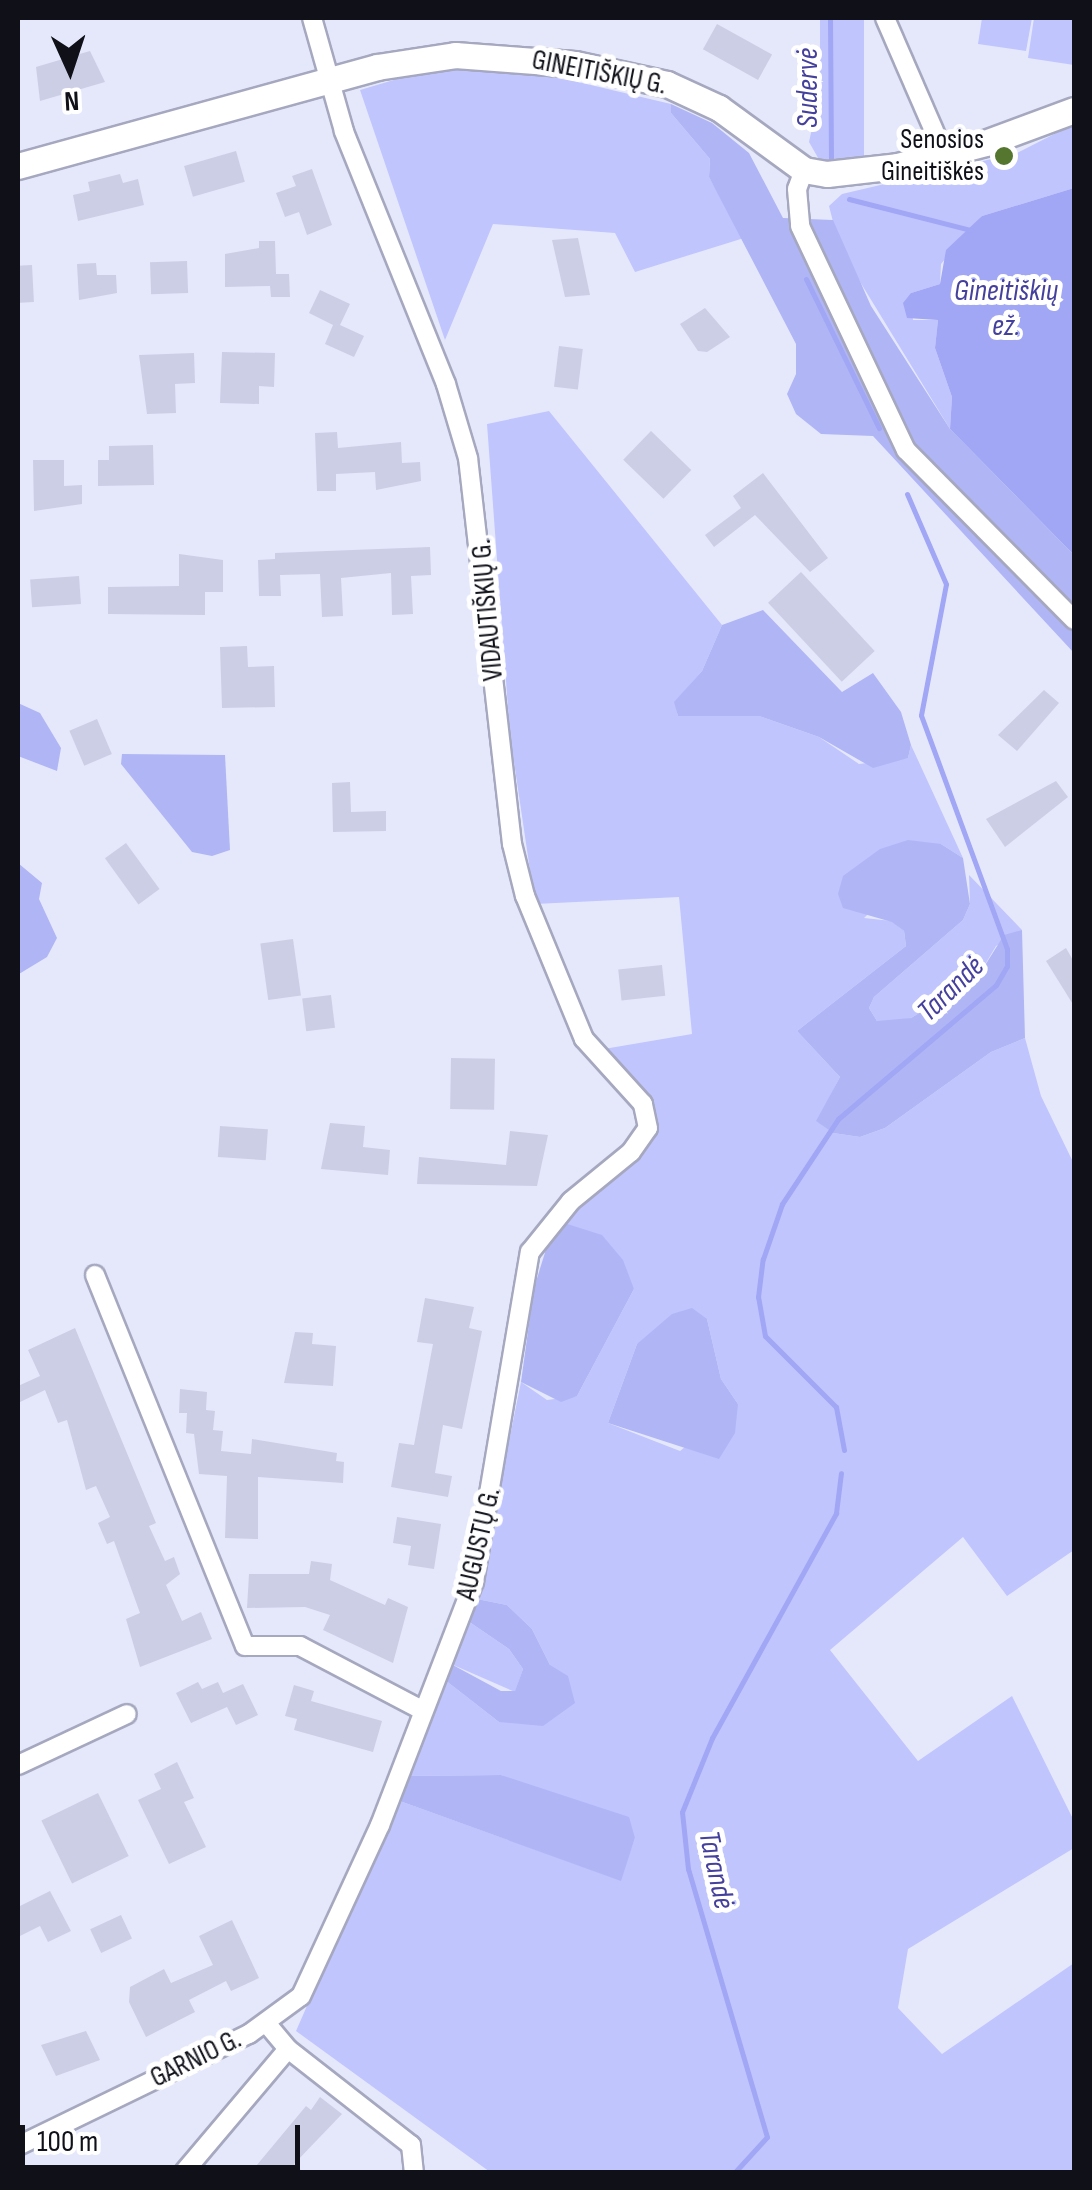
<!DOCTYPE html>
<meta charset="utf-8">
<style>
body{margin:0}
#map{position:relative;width:1092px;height:2190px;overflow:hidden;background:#e5e8fb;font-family:"Sofia Sans Condensed",sans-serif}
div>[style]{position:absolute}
.green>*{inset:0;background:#c0c5fe}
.forest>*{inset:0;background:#b0b5f5}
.water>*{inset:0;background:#a1a6f5}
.stream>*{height:5px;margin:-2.5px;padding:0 2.5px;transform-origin:2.5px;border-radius:2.5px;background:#a1a6f5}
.building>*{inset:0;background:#cccee6;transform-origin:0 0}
.roads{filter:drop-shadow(2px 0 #a5a8bf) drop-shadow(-2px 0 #a5a8bf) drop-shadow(0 2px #a5a8bf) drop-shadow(0 -2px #a5a8bf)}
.street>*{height:18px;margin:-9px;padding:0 9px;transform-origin:9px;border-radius:9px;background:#fff}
.secondary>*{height:25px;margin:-12.5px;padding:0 12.5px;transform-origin:12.5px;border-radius:12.5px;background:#fff}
.dots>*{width:28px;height:28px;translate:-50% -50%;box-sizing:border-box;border:5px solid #fff;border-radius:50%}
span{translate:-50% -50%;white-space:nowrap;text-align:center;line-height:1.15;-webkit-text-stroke:10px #fff;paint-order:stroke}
.street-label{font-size:28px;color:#0f1018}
.poi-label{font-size:28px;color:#0f1018}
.right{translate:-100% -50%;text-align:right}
.water-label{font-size:30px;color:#45409c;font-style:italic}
.frame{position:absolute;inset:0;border:20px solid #0f1018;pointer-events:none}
.north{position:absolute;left:20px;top:20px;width:100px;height:100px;-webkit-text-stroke:8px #fff;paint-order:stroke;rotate:177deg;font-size:28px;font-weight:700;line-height:40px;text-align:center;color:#0f1018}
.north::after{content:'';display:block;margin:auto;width:35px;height:45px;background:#0f1018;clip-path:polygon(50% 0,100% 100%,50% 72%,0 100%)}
.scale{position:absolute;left:20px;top:2125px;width:280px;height:45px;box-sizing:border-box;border:5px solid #0f1018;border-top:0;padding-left:12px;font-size:30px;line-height:35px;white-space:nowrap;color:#0f1018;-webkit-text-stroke:8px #fff;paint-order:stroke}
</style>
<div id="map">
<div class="green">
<i style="clip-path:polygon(820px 18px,864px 18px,864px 156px,837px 162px,821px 163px,809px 142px,820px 92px)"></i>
<i style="clip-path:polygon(982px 18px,1032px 18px,1026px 51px,978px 44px)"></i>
<i style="clip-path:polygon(1034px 18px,1074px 18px,1074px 65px,1028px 58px)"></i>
<i style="clip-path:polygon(461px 70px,540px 73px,671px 104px,671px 113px,710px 159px,709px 177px,744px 238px,635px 272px,615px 233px,493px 224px,445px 340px,360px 90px,414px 74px)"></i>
<i style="clip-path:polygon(1074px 124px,1074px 188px,982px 216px,941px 264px,940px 284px,911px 293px,913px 320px,938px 320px,935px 348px,952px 397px,950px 429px,840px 249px,829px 206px,842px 194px,1017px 153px)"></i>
<i style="clip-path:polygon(evenodd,549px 411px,722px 625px,702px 671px,675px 702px,678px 716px,759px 716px,819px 737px,859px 764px,908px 758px,911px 745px,963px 858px,941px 844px,864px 918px,892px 921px,904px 931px,906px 946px,797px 1031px,840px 1077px,817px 1121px,833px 1133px,860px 1137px,885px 1128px,991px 1052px,1025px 1038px,1041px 1096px,1074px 1164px,1074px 1550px,1007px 1596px,963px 1537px,830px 1650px,918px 1761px,1012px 1696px,1074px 1821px,1074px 1848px,908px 1949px,898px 2008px,942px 2054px,1074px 1963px,1074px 2172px,490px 2172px,296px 2031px,397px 1800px,620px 1880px,635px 1838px,501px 1775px,406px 1776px,445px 1680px,499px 1722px,550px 1665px,532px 1629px,507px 1605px,477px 1599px,521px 1382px,547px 1400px,577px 1396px,634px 1289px,564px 1223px,649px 1146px,655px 1132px,598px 1050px,692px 1034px,679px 897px,535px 904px,510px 735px,487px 424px,549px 411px,707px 1319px,721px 1379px,738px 1404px,680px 1451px,608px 1423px,637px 1344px,707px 1319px)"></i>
<i style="clip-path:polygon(969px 875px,1022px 930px,996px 946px,977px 978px,911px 1018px,895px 1024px,877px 1021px,869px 1008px,874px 997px,963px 920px,970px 904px)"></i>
<i style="clip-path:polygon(468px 1621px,509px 1649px,523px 1669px,515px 1692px,451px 1664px)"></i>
</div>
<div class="forest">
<i style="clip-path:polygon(671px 104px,712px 123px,749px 153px,783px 218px,833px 220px,871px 306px,950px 429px,1074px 555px,1074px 653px,873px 436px,821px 434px,796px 414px,787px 394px,796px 374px,796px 344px,709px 177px,710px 159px,671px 113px)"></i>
<i style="clip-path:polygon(763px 610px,842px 692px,873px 673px,901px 712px,911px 745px,908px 758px,873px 768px,819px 737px,759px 716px,678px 716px,674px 702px,702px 671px,722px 625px)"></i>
<i style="clip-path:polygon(18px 703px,40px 713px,61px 748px,57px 771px,18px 756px)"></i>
<i style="clip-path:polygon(122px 754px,225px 755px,230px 850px,212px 856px,192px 852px,121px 764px)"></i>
<i style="clip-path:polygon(908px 840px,941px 844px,963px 858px,970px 904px,963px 920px,874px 997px,869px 1008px,877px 1021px,911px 1018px,977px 978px,1004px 935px,1022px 930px,1025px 1038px,991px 1052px,885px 1128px,860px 1137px,833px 1133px,816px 1121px,840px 1077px,797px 1031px,906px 946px,904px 931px,892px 922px,843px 908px,838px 894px,843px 876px,880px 849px)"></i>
<i style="clip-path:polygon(18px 863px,42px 883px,39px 899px,57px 938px,47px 957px,19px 974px)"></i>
<i style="clip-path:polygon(564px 1223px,602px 1235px,623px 1260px,634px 1289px,577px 1396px,561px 1402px,521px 1382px,534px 1288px,548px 1243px)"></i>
<i style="clip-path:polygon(692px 1308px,707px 1319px,721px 1379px,738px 1404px,735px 1433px,719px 1459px,608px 1423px,637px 1344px,672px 1314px)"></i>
<i style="clip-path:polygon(477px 1599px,507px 1605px,532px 1629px,550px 1665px,568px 1676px,575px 1703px,543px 1726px,499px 1722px,445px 1680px,451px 1664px,501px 1691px,515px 1691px,523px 1669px,509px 1649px,468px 1621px)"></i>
<i style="clip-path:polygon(501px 1775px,629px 1817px,635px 1838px,621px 1881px,397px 1800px,406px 1776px)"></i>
</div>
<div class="water">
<i style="clip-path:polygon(1074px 188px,1074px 555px,950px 429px,952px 397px,935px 348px,938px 320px,907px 318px,903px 303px,911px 293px,940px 284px,946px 250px,982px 216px)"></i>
</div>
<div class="stream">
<i style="left:830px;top:18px;width:141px;rotate:89.6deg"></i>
<i style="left:849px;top:199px;width:126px;rotate:14.3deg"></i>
<i style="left:806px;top:279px;width:166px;rotate:63.9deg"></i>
<i style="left:844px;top:1450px;width:44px;rotate:-100.5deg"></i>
<i style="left:836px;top:1407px;width:100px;rotate:-135deg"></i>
<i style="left:765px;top:1336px;width:40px;rotate:-100deg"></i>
<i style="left:758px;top:1297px;width:38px;rotate:-83deg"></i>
<i style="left:763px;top:1259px;width:58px;rotate:-70.9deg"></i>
<i style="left:782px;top:1204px;width:102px;rotate:-56.6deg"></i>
<i style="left:838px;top:1119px;width:207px;rotate:-40.3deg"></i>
<i style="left:996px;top:985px;width:22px;rotate:-60deg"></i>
<i style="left:1007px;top:966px;width:17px;rotate:-90deg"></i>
<i style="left:1007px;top:949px;width:249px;rotate:-110.2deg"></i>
<i style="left:921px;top:715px;width:133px;rotate:-79.2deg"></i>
<i style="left:946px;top:584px;width:98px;rotate:-113.4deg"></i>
<i style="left:735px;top:2172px;width:47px;rotate:-47.6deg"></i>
<i style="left:767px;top:2137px;width:279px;rotate:-106.4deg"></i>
<i style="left:688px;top:1869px;width:57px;rotate:-96deg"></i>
<i style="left:682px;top:1812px;width:80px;rotate:-67.9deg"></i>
<i style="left:712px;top:1738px;width:257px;rotate:-61.1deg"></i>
<i style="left:836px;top:1513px;width:40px;rotate:-82.9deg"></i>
</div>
<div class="building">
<i style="left:717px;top:24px;width:63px;height:29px;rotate:29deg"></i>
<i style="clip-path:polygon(90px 51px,105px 82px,40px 101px,36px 67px)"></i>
<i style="left:236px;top:151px;width:32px;height:54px;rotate:74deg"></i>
<i style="clip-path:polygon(312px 169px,332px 225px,307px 235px,299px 212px,285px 217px,276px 193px,296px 186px,292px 176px)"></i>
<i style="clip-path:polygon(120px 174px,123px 183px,138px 179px,144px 205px,78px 221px,73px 195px,90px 191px,88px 182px)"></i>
<i style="clip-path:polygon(578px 238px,590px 295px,565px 297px,552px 240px)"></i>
<i style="clip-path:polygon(259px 241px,275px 241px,276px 274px,289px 274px,290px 297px,271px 297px,270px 286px,225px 287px,225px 254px,259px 248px)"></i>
<i style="left:187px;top:261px;width:32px;height:37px;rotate:88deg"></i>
<i style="clip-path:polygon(96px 263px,97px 275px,116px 275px,117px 293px,79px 300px,77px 264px)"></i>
<i style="left:32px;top:265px;width:37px;height:14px;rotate:87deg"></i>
<i style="clip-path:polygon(320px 290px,350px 304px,340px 325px,364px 336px,354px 357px,325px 344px,333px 325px,309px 313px)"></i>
<i style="clip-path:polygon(705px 308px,730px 337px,707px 352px,698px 351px,680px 324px)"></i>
<i style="left:559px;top:346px;width:24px;height:41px;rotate:7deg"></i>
<i style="clip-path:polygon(222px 352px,275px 353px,274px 387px,259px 386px,259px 404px,220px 403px)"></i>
<i style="clip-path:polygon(194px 353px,195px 383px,175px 384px,176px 413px,147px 414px,139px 355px)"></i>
<i style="left:651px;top:431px;width:56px;height:40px;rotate:44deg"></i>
<i style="clip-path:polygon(337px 432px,338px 448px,401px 442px,402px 463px,420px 462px,421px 481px,376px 490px,375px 472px,336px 474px,336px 491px,317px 491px,315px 433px)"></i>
<i style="clip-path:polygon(153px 445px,154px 485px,98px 486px,98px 460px,109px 460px,109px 446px)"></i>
<i style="clip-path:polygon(33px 460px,64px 460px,64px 486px,82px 485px,82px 504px,34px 511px)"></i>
<i style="clip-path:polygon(763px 473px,828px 558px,810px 572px,755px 515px,714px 547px,705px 535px,741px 508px,733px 496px)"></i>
<i style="clip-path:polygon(430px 547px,431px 575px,411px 576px,413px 614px,392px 615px,391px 573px,341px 578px,343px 616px,322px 617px,320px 574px,280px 575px,281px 596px,259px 596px,258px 560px,275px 559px,275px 553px)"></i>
<i style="clip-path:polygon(179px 554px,223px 560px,223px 592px,205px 592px,205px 615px,108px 614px,108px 587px,179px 586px)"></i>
<i style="left:801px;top:572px;width:108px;height:45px;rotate:47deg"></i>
<i style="left:79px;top:576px;width:28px;height:49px;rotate:86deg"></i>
<i style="clip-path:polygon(247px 646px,248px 667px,274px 666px,275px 707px,222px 708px,220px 647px)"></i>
<i style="clip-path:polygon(1044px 690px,1059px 703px,1017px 751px,998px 735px)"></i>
<i style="left:97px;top:719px;width:38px;height:30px;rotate:67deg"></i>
<i style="clip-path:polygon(1056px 781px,1068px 797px,1005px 847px,986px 819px)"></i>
<i style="clip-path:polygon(350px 782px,351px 812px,386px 811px,386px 831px,333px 832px,332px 783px)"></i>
<i style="left:126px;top:843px;width:57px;height:26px;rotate:54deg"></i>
<i style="left:293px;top:939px;width:57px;height:33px;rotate:82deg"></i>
<i style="clip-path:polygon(1066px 948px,1074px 962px,1074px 1006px,1046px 961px)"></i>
<i style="left:662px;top:965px;width:31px;height:44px;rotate:84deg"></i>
<i style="left:331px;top:995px;width:33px;height:29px;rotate:83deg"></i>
<i style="left:451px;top:1058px;width:44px;height:51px;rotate:1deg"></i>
<i style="clip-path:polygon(330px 1123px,365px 1126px,363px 1147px,390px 1150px,388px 1175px,321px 1169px)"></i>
<i style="left:220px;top:1126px;width:48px;height:31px;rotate:4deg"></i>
<i style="clip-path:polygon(510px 1131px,548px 1135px,537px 1186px,417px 1184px,419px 1157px,506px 1165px)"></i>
<i style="clip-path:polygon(425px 1298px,474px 1307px,469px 1328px,482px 1331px,462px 1429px,443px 1425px,435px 1473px,452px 1476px,448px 1497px,391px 1487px,399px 1443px,414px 1445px,433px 1344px,417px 1342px)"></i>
<i style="clip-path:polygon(75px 1328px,156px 1523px,149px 1526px,165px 1561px,174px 1557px,180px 1574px,166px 1585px,182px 1621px,201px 1612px,212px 1639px,140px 1667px,126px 1619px,140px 1613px,114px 1541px,107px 1544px,98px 1523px,110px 1517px,96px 1486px,86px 1490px,67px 1420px,58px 1423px,45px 1390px,18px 1403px,18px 1386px,40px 1376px,28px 1350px)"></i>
<i style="clip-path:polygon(295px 1332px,313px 1333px,312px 1344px,336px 1346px,333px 1386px,284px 1383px)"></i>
<i style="clip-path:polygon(180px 1389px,207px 1392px,206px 1410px,215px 1411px,213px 1430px,223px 1431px,221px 1451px,251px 1454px,252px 1439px,337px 1453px,336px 1461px,344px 1462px,343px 1483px,258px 1477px,258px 1539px,225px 1538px,227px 1476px,199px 1474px,194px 1434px,186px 1433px,187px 1413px,179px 1413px)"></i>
<i style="clip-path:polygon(397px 1517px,441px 1524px,434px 1569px,408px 1565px,411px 1546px,393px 1543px)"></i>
<i style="clip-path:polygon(311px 1561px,332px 1564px,330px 1580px,385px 1605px,388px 1598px,408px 1607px,393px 1663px,323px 1630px,330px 1615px,305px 1607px,247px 1608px,249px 1574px,309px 1574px)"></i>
<i style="clip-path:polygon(198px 1682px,202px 1689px,218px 1682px,223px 1693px,243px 1684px,258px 1715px,236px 1725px,227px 1707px,191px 1723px,176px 1693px)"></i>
<i style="clip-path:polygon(294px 1685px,314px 1691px,311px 1701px,382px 1721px,373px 1752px,294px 1730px,297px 1719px,285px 1716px)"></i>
<i style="clip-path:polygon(177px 1762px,194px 1798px,184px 1802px,206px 1847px,169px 1864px,138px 1800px,161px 1789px,154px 1774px)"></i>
<i style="left:98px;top:1793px;width:70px;height:63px;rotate:64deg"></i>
<i style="clip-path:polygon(50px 1891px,71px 1931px,48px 1942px,40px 1926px,18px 1937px,18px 1907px)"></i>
<i style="left:121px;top:1915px;width:26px;height:34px;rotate:65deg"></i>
<i style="clip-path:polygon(232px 1920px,259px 1978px,231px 1991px,226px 1981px,189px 2000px,195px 2012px,146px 2037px,129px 2002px,130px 1987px,164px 1969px,171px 1983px,213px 1965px,199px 1936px)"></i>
<i style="clip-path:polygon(86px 2031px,100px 2060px,56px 2076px,41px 2045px)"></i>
<i style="clip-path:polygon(320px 2097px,342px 2114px,294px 2164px,303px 2172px,251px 2172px,306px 2106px,311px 2110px)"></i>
</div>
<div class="roads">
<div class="street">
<i style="left:885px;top:18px;width:148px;rotate:66.5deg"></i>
<i style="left:804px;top:170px;width:20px;rotate:110deg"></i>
<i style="left:797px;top:189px;width:37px;rotate:85deg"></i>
<i style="left:800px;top:226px;width:248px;rotate:64.7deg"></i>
<i style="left:906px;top:450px;width:239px;rotate:45.3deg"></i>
<i style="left:95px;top:1275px;width:400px;rotate:68deg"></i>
<i style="left:245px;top:1646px;width:55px"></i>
<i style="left:300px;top:1646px;width:136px;rotate:27.7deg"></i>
<i style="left:18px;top:1765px;width:120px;rotate:-25.1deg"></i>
<i style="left:267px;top:2024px;width:33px;rotate:50deg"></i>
<i style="left:288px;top:2049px;width:156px;rotate:38deg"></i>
<i style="left:411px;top:2145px;width:27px;rotate:84deg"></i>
<i style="left:18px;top:2146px;width:257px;rotate:-25.9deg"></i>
<i style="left:249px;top:2034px;width:64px;rotate:-36.2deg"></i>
<i style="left:301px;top:1996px;width:188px;rotate:-65.2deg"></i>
<i style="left:380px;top:1825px;width:261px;rotate:-68.9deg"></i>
<i style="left:474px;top:1582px;width:335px;rotate:-80.4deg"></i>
<i style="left:530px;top:1252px;width:65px;rotate:-51.2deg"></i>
<i style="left:571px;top:1201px;width:77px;rotate:-39.2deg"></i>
<i style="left:631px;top:1152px;width:29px;rotate:-55deg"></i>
<i style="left:648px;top:1128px;width:25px;rotate:-102deg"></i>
<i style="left:643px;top:1104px;width:88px;rotate:-132.2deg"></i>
<i style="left:584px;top:1039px;width:155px;rotate:-112.4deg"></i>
<i style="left:525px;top:896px;width:54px;rotate:-104deg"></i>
<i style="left:512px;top:844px;width:388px;rotate:-96.5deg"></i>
<i style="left:468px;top:458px;width:77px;rotate:-106.6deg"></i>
<i style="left:446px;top:384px;width:273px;rotate:-112deg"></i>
<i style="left:344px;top:131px;width:117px;rotate:-105.8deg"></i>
<i style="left:184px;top:2172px;width:161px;rotate:-49.8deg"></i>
</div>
<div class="secondary">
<i style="left:18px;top:166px;width:372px;rotate:-15.4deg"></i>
<i style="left:377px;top:67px;width:79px;rotate:-8.7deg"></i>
<i style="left:455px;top:55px;width:120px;rotate:4.3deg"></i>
<i style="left:575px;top:64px;width:94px;rotate:12.3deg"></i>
<i style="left:667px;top:84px;width:57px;rotate:24.8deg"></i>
<i style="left:719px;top:108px;width:105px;rotate:36.1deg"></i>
<i style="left:804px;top:170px;width:23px;rotate:10deg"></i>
<i style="left:827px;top:174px;width:70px;rotate:-6.5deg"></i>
<i style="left:897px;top:166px;width:91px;rotate:-14.6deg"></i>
<i style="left:985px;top:143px;width:95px;rotate:-20.3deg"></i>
</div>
</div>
<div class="dots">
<i style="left:1004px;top:156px;background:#54762e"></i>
</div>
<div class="street-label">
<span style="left:599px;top:73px;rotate:11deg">GINEITIŠKIŲ G.</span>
<span style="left:488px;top:610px;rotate:-95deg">VIDAUTIŠKIŲ G.</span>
<span style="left:479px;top:1544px;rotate:-77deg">AUGUSTŲ G.</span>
<span style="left:196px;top:2059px;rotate:-26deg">GARNIO G.</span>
</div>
<div class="poi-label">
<span class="right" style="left:984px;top:156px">Senosios<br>Gineitiškės</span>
</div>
<div class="water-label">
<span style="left:808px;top:88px;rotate:-90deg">Sudervė</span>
<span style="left:1006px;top:308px">Gineitiškių<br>ež.</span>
<span style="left:951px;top:989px;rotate:-44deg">Tarandė</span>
<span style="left:716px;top:1870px;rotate:78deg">Tarandė</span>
</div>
<div class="frame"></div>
<div class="north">N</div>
<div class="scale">100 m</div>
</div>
